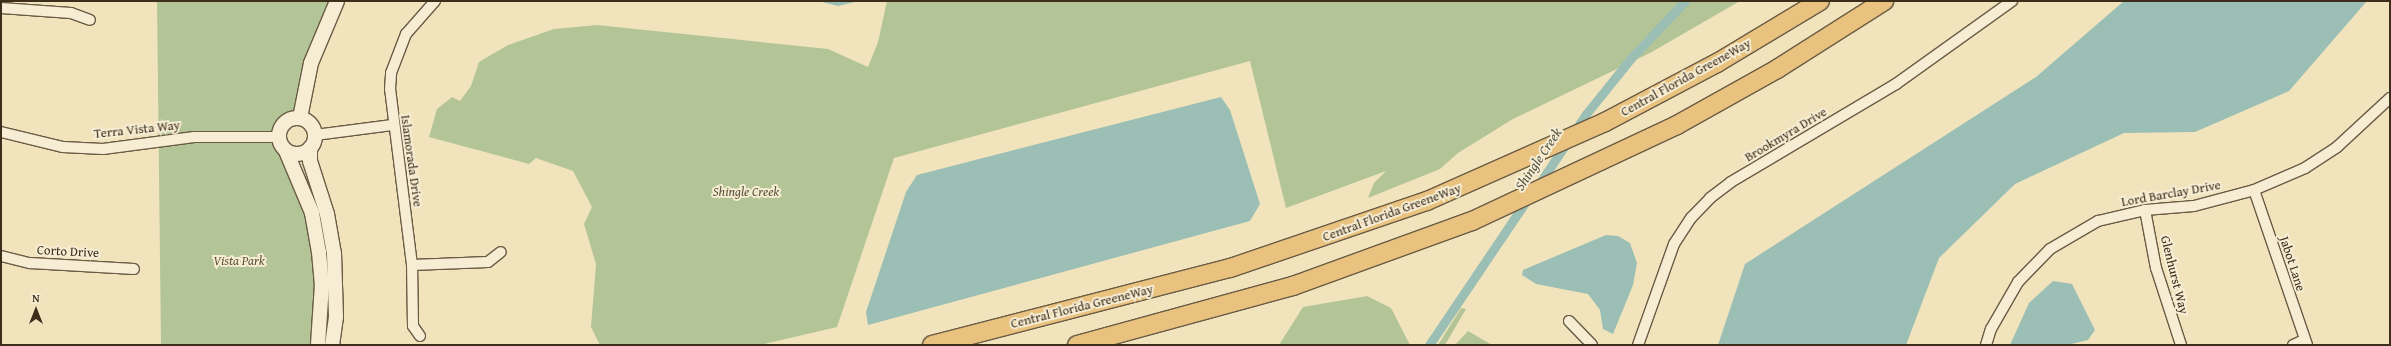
<!DOCTYPE html>
<style>
body{margin:0}
#map{position:relative;width:2391px;height:346px;overflow:hidden;background:#f1e4bd;font-family:"Gentium Book Plus",serif}
div>[style]{position:absolute}
.green>*{inset:0;background:#b3c596}
.water>*{inset:0;background:#9bbeb5}
.canal>*{height:9px;margin:-4.5px;padding:0 4.5px;transform-origin:4.5px;border-radius:4.5px;background:#9bbeb5}
.roads{filter:drop-shadow(1px 0 #6a5b44) drop-shadow(-1px 0 #6a5b44) drop-shadow(0 1px #6a5b44) drop-shadow(0 -1px #6a5b44)}
.street>*{height:10px;margin:-5px;padding:0 5px;transform-origin:5px;border-radius:5px;background:#f6edd4}
.secondary>*{height:14px;margin:-7px;padding:0 7px;transform-origin:7px;border-radius:7px;background:#f6edd4}
.secondary>.ring{margin:-7px;padding:0;box-sizing:content-box;background:none;border:14px solid #f6edd4;border-radius:50%}
.highway>*{height:18px;margin:-9px;padding:0 9px;transform-origin:9px;border-radius:9px;background:#e8c27e}
span{translate:-50% -50%;white-space:nowrap;text-align:center;line-height:1.15;-webkit-text-stroke:4px #f6edd4;paint-order:stroke}
.street-label{font-size:13px;color:#3d2d1b}
.park-label{font-size:13px;color:#5a533a;font-style:italic}
.water-label{font-size:14px;color:#545142;font-style:italic}
.frame{position:absolute;inset:0;border:2px solid #3d2d1b;pointer-events:none}
.north{position:absolute;left:16px;top:290px;width:40px;height:40px;-webkit-text-stroke:3px #f6edd4;paint-order:stroke;rotate:0deg;font-size:11px;font-weight:700;line-height:16px;text-align:center;color:#3d2d1b}
.north::after{content:'';display:block;margin:auto;width:14px;height:18px;background:#3d2d1b;clip-path:polygon(50% 0,100% 100%,50% 72%,0 100%)}
</style>
<div id="map">
<div class="green">
<i style="clip-path:polygon(157px 1px,337px 1px,294px 118px,282px 125px,278px 137px,319px 252px,317px 345px,161px 345px)"></i>
<i style="clip-path:polygon(887px 1px,1740px 1px,1650px 53px,1513px 119px,1458px 153px,1440px 169px,1368px 198px,1374px 183px,1386px 171px,1286px 208px,1250px 61px,894px 158px,837px 327px,760px 345px,600px 345px,591px 327px,596px 264px,584px 224px,592px 207px,573px 171px,536px 158px,529px 164px,429px 137px,437px 109px,452px 97px,460px 101px,471px 86px,479px 62px,508px 45px,554px 29px,597px 25px,828px 49px,868px 67px,878px 42px)"></i>
<i style="clip-path:polygon(1367px 296px,1391px 308px,1410px 345px,1279px 345px,1303px 307px)"></i>
<i style="clip-path:polygon(1461px 308px,1466px 309px,1445px 345px,1438px 345px)"></i>
<i style="clip-path:polygon(1468px 331px,1492px 345px,1455px 345px)"></i>
</div>
<div class="water">
<i style="clip-path:polygon(818px 1px,859px 1px,838px 6px)"></i>
<i style="clip-path:polygon(2124px 1px,2367px 1px,2289px 91px,2195px 132px,2124px 133px,2015px 184px,1939px 258px,1906px 345px,1718px 345px,1745px 264px,2036px 77px)"></i>
<i style="clip-path:polygon(1221px 97px,1230px 110px,1260px 204px,1250px 221px,868px 325px,866px 312px,906px 192px,917px 175px)"></i>
<i style="clip-path:polygon(1606px 235px,1618px 236px,1630px 243px,1637px 263px,1633px 285px,1613px 334px,1603px 329px,1600px 310px,1588px 294px,1536px 284px,1522px 275px,1523px 270px)"></i>
<i style="clip-path:polygon(2053px 281px,2072px 284px,2095px 330px,2088px 340px,2067px 345px,2010px 345px,2029px 303px)"></i>
</div>
<div class="canal">
<i style="left:1537px;top:187px;width:88px;rotate:-56.1deg"></i>
<i style="left:1586px;top:114px;width:73px;rotate:-51.1deg"></i>
<i style="left:1632px;top:57px;width:77px;rotate:-46.6deg"></i>
<i style="left:1429px;top:345px;width:179px;rotate:-56deg"></i>
</div>
<div class="roads">
<div class="street">
<i style="left:1px;top:8px;width:70px;rotate:4.1deg"></i>
<i style="left:71px;top:13px;width:20px;rotate:20deg"></i>
<i style="left:1px;top:132px;width:64px;rotate:13.6deg"></i>
<i style="left:63px;top:147px;width:40px;rotate:2.9deg"></i>
<i style="left:103px;top:149px;width:92px;rotate:-7.5deg"></i>
<i style="left:194px;top:137px;width:84px"></i>
<i style="left:315px;top:135px;width:78px;rotate:-7.4deg"></i>
<i style="left:2254px;top:190px;width:164px;rotate:71.1deg"></i>
<i style="left:2145px;top:210px;width:59px;rotate:79.3deg"></i>
<i style="left:2156px;top:268px;width:81px;rotate:72deg"></i>
<i style="left:1px;top:256px;width:30px;rotate:14deg"></i>
<i style="left:30px;top:263px;width:104px;rotate:3.3deg"></i>
<i style="left:412px;top:265px;width:76px;rotate:-2.3deg"></i>
<i style="left:488px;top:262px;width:16px;rotate:-38deg"></i>
<i style="left:1569px;top:321px;width:33px;rotate:46deg"></i>
<i style="left:420px;top:336px;width:12px;rotate:-125deg"></i>
<i style="left:413px;top:326px;width:61px;rotate:-90.9deg"></i>
<i style="left:412px;top:265px;width:177px;rotate:-97.1deg"></i>
<i style="left:390px;top:89px;width:16px;rotate:-86deg"></i>
<i style="left:391px;top:73px;width:42px;rotate:-69deg"></i>
<i style="left:406px;top:34px;width:44px;rotate:-48.7deg"></i>
<i style="left:1638px;top:345px;width:107px;rotate:-70.4deg"></i>
<i style="left:1674px;top:244px;width:31px;rotate:-57deg"></i>
<i style="left:1691px;top:218px;width:28px;rotate:-46deg"></i>
<i style="left:1710px;top:198px;width:26px;rotate:-37deg"></i>
<i style="left:1731px;top:182px;width:192px;rotate:-30.7deg"></i>
<i style="left:1896px;top:84px;width:143px;rotate:-35.6deg"></i>
<i style="left:1986px;top:345px;width:17px;rotate:-73deg"></i>
<i style="left:1991px;top:329px;width:54px;rotate:-60.1deg"></i>
<i style="left:2018px;top:282px;width:46px;rotate:-45.9deg"></i>
<i style="left:2050px;top:249px;width:56px;rotate:-30.3deg"></i>
<i style="left:2098px;top:221px;width:48px;rotate:-13.2deg"></i>
<i style="left:2145px;top:210px;width:49px;rotate:-4.7deg"></i>
<i style="left:2194px;top:206px;width:62px;rotate:-14.9deg"></i>
<i style="left:2254px;top:190px;width:56px;rotate:-23.3deg"></i>
<i style="left:2305px;top:168px;width:38px;rotate:-33deg"></i>
<i style="left:2337px;top:147px;width:72px;rotate:-42.8deg"></i>
<i style="left:2293px;top:345px;width:12px;rotate:-24deg"></i>
</div>
<div class="secondary">
<i style="left:300px;top:118px;width:56px;rotate:-78.7deg"></i>
<i style="left:311px;top:63px;width:67px;rotate:-67.2deg"></i>
<i class="ring" style="left:279px;top:118px;width:22px;height:22px"></i>
<i style="left:310px;top:148px;width:13px;rotate:90deg"></i>
<i style="left:310px;top:161px;width:56px;rotate:72.2deg"></i>
<i style="left:327px;top:214px;width:40px;rotate:80deg"></i>
<i style="left:334px;top:253px;width:64px;rotate:88.2deg"></i>
<i style="left:336px;top:317px;width:28px;rotate:98deg"></i>
<i style="left:286px;top:151px;width:67px;rotate:67.2deg"></i>
<i style="left:312px;top:213px;width:40px;rotate:80deg"></i>
<i style="left:319px;top:252px;width:32px;rotate:85deg"></i>
<i style="left:322px;top:284px;width:61px;rotate:93.8deg"></i>
</div>
<div class="highway">
<i style="left:932px;top:345px;width:308px;rotate:-14.5deg"></i>
<i style="left:1230px;top:268px;width:208px;rotate:-18.8deg"></i>
<i style="left:1427px;top:201px;width:195px;rotate:-23.9deg"></i>
<i style="left:1605px;top:122px;width:127px;rotate:-27.8deg"></i>
<i style="left:1717px;top:63px;width:120px;rotate:-31deg"></i>
<i style="left:1077px;top:345px;width:224px;rotate:-15.3deg"></i>
<i style="left:1293px;top:286px;width:190px;rotate:-20deg"></i>
<i style="left:1472px;top:221px;width:226px;rotate:-25.1deg"></i>
<i style="left:1677px;top:125px;width:115px;rotate:-29.2deg"></i>
<i style="left:1777px;top:69px;width:127px;rotate:-32.4deg"></i>
</div>
</div>
<div class="street-label">
<span style="left:1686px;top:78px;rotate:-29deg">Central Florida GreeneWay</span>
<span style="left:137px;top:130px;rotate:-6deg">Terra Vista Way</span>
<span style="left:1786px;top:135px;rotate:-31deg">Brookmyra Drive</span>
<span style="left:411px;top:161px;rotate:82deg">Islamorada Drive</span>
<span style="left:2171px;top:194px;rotate:-10deg">Lord Barclay Drive</span>
<span style="left:1392px;top:213px;rotate:-20deg">Central Florida GreeneWay</span>
<span style="left:68px;top:252px;rotate:3deg">Corto Drive</span>
<span style="left:2292px;top:264px;rotate:72deg">Jabot Lane</span>
<span style="left:2174px;top:275px;rotate:76deg">Glenhurst Way</span>
<span style="left:1082px;top:307px;rotate:-14deg">Central Florida GreeneWay</span>
</div>
<div class="park-label">
<span style="left:746px;top:192px">Shingle Creek</span>
<span style="left:239px;top:261px">Vista Park</span>
</div>
<div class="water-label">
<span style="left:1538px;top:159px;rotate:-56deg">Shingle Creek</span>
</div>
<div class="frame"></div>
<div class="north">N</div>
</div>
